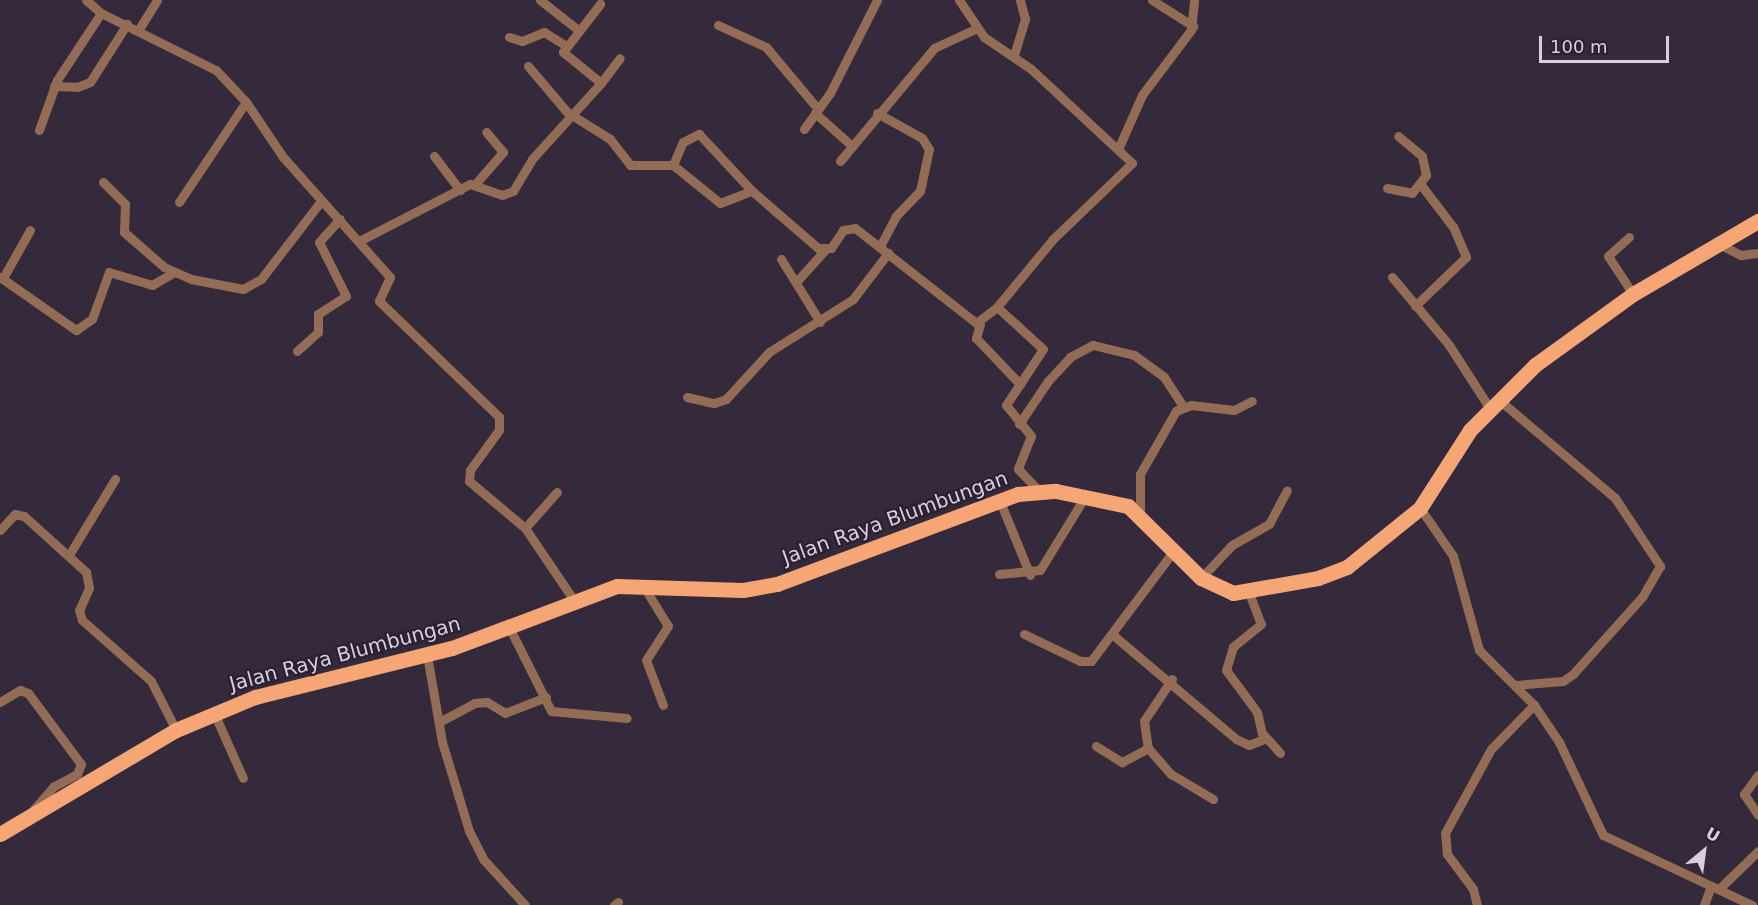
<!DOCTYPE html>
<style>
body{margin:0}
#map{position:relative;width:1758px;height:905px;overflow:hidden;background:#352a3c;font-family:"DejaVu Sans",sans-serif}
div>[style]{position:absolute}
.street>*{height:9px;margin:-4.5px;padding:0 4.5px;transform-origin:4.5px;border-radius:4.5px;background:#936c55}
.primary>*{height:15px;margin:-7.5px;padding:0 7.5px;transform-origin:7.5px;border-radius:7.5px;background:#f6a675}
span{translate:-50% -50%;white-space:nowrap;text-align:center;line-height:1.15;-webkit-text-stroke:4.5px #2b2132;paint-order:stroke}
.street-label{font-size:20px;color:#d7d0dc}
.north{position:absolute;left:1674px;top:821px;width:60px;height:60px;-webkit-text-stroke:4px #2b2132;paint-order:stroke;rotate:29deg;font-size:16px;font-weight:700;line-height:24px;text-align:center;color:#d7d0dc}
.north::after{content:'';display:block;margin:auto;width:21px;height:27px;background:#d7d0dc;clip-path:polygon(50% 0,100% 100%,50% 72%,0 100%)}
.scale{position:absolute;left:1539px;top:36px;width:130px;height:27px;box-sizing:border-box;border:3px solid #d7d0dc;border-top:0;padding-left:8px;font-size:18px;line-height:21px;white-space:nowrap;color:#d7d0dc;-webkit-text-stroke:4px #2b2132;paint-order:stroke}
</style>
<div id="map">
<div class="street">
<i style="left:86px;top:0;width:20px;rotate:41deg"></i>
<i style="left:101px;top:13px;width:128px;rotate:26.4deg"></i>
<i style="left:216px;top:70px;width:44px;rotate:46.8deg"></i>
<i style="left:246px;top:102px;width:66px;rotate:56.1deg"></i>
<i style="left:283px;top:157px;width:161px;rotate:48.3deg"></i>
<i style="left:390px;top:277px;width:26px;rotate:115deg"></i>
<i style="left:379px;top:301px;width:167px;rotate:44deg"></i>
<i style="left:499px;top:417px;width:13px;rotate:90deg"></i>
<i style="left:499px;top:430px;width:49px;rotate:125.9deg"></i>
<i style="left:470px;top:470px;width:11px;rotate:95deg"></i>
<i style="left:469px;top:481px;width:73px;rotate:40deg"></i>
<i style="left:525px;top:528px;width:86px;rotate:55.9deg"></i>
<i style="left:540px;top:0;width:47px;rotate:38.1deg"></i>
<i style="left:959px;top:0;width:45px;rotate:56deg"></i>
<i style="left:984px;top:37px;width:57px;rotate:34.2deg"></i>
<i style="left:1031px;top:69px;width:138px;rotate:42.9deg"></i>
<i style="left:1132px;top:163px;width:110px;rotate:136.1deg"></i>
<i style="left:1053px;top:239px;width:88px;rotate:129.5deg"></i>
<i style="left:997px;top:307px;width:62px;rotate:42.4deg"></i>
<i style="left:1043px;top:349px;width:67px;rotate:123.5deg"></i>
<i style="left:1006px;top:405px;width:40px;rotate:51deg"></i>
<i style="left:1031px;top:436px;width:35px;rotate:112deg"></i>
<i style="left:1018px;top:469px;width:30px;rotate:46deg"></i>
<i style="left:1152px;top:0;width:49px;rotate:32.4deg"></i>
<i style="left:718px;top:25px;width:53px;rotate:24.6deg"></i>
<i style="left:766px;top:47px;width:81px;rotate:50deg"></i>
<i style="left:139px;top:29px;width:34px;rotate:-58deg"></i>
<i style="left:509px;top:37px;width:14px;rotate:17deg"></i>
<i style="left:522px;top:41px;width:24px;rotate:-22deg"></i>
<i style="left:544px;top:32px;width:25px;rotate:32deg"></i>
<i style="left:1014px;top:55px;width:38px;rotate:-73deg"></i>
<i style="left:1025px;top:19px;width:20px;rotate:-105deg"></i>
<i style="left:528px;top:66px;width:60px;rotate:49.7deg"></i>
<i style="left:567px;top:112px;width:51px;rotate:32.1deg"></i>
<i style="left:610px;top:139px;width:33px;rotate:52deg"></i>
<i style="left:630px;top:165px;width:43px"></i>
<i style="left:673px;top:165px;width:25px;rotate:-67deg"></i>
<i style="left:683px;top:142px;width:18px;rotate:-27deg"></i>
<i style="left:699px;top:134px;width:78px;rotate:47.1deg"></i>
<i style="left:601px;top:83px;width:31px;rotate:-53deg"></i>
<i style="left:54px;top:86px;width:23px;rotate:2deg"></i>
<i style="left:77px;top:87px;width:14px;rotate:-21deg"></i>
<i style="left:90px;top:82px;width:69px;rotate:-57.5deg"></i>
<i style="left:815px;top:113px;width:50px;rotate:41.7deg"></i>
<i style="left:877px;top:113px;width:51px;rotate:29.1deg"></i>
<i style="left:922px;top:138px;width:13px;rotate:58deg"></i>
<i style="left:929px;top:149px;width:43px;rotate:102.1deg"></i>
<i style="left:920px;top:191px;width:35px;rotate:134deg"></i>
<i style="left:896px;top:216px;width:34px;rotate:118deg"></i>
<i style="left:804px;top:129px;width:44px;rotate:-54.2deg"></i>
<i style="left:830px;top:93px;width:104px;rotate:-63.2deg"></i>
<i style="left:39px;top:130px;width:53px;rotate:-70.2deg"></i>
<i style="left:57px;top:80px;width:80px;rotate:-56.7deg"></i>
<i style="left:1119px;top:147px;width:57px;rotate:-66.1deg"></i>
<i style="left:1142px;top:95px;width:81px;rotate:-53deg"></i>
<i style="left:1191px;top:30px;width:30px;rotate:-84deg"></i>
<i style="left:434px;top:156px;width:43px;rotate:52.6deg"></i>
<i style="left:840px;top:161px;width:147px;rotate:-50.2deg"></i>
<i style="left:934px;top:48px;width:47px;rotate:-24.9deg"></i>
<i style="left:673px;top:165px;width:60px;rotate:39deg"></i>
<i style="left:720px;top:203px;width:34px;rotate:-21deg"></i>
<i style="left:752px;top:191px;width:87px;rotate:40.8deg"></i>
<i style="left:818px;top:248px;width:13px"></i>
<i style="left:831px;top:248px;width:22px;rotate:-56deg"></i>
<i style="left:843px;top:230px;width:12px;rotate:-9deg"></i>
<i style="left:855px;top:228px;width:154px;rotate:38.1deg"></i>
<i style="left:976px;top:323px;width:26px;rotate:-37deg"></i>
<i style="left:103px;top:182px;width:31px;rotate:45deg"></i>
<i style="left:125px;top:204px;width:28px;rotate:92deg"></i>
<i style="left:124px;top:232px;width:53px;rotate:41.2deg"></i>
<i style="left:164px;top:267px;width:30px;rotate:24deg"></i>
<i style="left:191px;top:279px;width:53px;rotate:10.9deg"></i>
<i style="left:243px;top:289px;width:21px;rotate:-29deg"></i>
<i style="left:261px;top:279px;width:98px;rotate:-52.4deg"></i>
<i style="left:477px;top:182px;width:40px;rotate:-49deg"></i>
<i style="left:503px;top:152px;width:26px;rotate:-130deg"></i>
<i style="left:1387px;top:188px;width:25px;rotate:11deg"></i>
<i style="left:1412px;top:193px;width:23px;rotate:-52deg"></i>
<i style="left:1426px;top:175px;width:19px;rotate:-102deg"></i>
<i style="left:1422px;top:156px;width:31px;rotate:-140deg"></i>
<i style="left:179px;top:202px;width:120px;rotate:-56.2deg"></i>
<i style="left:1629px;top:237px;width:28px;rotate:138deg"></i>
<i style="left:1608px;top:256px;width:45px;rotate:56.7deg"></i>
<i style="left:359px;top:241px;width:125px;rotate:-27.2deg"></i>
<i style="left:470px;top:184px;width:34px;rotate:19deg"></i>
<i style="left:502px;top:195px;width:12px;rotate:-20deg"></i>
<i style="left:513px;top:191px;width:37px;rotate:-59deg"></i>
<i style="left:532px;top:159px;width:103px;rotate:-47.8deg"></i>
<i style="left:601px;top:83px;width:49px;rotate:-140.8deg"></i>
<i style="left:563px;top:52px;width:61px;rotate:-52.4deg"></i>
<i style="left:1717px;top:243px;width:27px;rotate:27deg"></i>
<i style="left:1741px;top:255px;width:17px;rotate:-7deg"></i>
<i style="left:781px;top:259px;width:74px;rotate:58.2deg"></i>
<i style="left:0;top:277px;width:93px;rotate:34.9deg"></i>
<i style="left:76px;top:330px;width:19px;rotate:-35deg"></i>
<i style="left:92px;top:319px;width:50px;rotate:-70.1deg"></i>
<i style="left:109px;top:272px;width:45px;rotate:16.8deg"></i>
<i style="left:152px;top:285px;width:24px;rotate:-30deg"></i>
<i style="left:1392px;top:277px;width:89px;rotate:50deg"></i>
<i style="left:1449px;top:345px;width:74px;rotate:57.2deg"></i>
<i style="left:3px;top:278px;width:55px;rotate:-60.6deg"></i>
<i style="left:797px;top:281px;width:42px;rotate:-47.9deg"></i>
<i style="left:1415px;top:306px;width:71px;rotate:-43.9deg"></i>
<i style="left:1466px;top:257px;width:33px;rotate:-113deg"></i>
<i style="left:1453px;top:227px;width:53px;rotate:-127.3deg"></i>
<i style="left:980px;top:324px;width:15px;rotate:106deg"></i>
<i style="left:976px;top:338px;width:64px;rotate:46.3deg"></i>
<i style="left:297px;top:351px;width:28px;rotate:-42deg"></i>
<i style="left:318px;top:332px;width:18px;rotate:-90deg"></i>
<i style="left:318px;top:314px;width:33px;rotate:-33deg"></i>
<i style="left:346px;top:296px;width:60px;rotate:-116.6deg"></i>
<i style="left:319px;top:242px;width:31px;rotate:-48deg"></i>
<i style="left:687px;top:397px;width:28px;rotate:13deg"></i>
<i style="left:714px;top:403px;width:13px;rotate:-18deg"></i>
<i style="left:726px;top:399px;width:64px;rotate:-47.5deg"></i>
<i style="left:769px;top:352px;width:99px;rotate:-32.2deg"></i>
<i style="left:853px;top:299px;width:58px;rotate:-52.7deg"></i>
<i style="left:1498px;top:399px;width:153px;rotate:40.2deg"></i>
<i style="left:1615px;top:498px;width:82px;rotate:56.5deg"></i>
<i style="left:1660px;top:566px;width:36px;rotate:120deg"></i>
<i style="left:1642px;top:597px;width:103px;rotate:131.9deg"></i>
<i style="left:1573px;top:674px;width:12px;rotate:145deg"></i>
<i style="left:1563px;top:681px;width:48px;rotate:175.2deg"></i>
<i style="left:1019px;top:424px;width:52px;rotate:-56deg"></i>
<i style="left:1048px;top:381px;width:33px;rotate:-47deg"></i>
<i style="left:1070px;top:357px;width:26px;rotate:-28deg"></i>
<i style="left:1093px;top:345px;width:42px;rotate:13.7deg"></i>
<i style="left:1134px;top:355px;width:37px;rotate:36deg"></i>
<i style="left:1164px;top:377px;width:35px;rotate:57deg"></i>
<i style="left:999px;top:499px;width:82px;rotate:67.8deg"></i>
<i style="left:1420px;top:508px;width:58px;rotate:55.5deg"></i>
<i style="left:1453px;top:556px;width:98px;rotate:74.5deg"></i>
<i style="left:1479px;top:650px;width:78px;rotate:45deg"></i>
<i style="left:1534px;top:705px;width:45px;rotate:56deg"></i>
<i style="left:1559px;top:742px;width:103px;rotate:64.7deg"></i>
<i style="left:1603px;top:835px;width:165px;rotate:25.2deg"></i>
<i style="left:1140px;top:512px;width:38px;rotate:-90deg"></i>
<i style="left:1140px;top:474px;width:73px;rotate:-60.3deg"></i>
<i style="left:1176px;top:411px;width:16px;rotate:-22deg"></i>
<i style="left:1191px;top:405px;width:43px;rotate:6.6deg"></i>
<i style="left:1234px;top:410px;width:20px;rotate:-27deg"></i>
<i style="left:525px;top:528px;width:48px;rotate:-48.4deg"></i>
<i style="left:0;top:530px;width:22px;rotate:-47deg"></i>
<i style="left:15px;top:514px;width:9px;rotate:13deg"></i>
<i style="left:24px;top:516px;width:84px;rotate:42.1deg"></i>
<i style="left:86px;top:572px;width:16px;rotate:79deg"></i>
<i style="left:89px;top:588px;width:24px;rotate:114deg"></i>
<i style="left:79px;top:610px;width:10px;rotate:73deg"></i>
<i style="left:82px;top:620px;width:92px;rotate:41.5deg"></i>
<i style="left:151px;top:681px;width:55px;rotate:63deg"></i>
<i style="left:69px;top:555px;width:89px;rotate:-58.8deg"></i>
<i style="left:999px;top:574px;width:41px;rotate:-5.6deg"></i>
<i style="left:1040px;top:570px;width:88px;rotate:-58.5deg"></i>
<i style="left:1201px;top:578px;width:45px;rotate:-46.8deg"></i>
<i style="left:1232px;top:545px;width:43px;rotate:-29.6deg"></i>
<i style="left:1269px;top:524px;width:38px;rotate:-62deg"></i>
<i style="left:642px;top:584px;width:49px;rotate:58.2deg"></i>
<i style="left:668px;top:626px;width:40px;rotate:122.9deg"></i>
<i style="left:646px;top:660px;width:48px;rotate:69.3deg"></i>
<i style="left:1249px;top:593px;width:33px;rotate:69deg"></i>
<i style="left:1261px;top:624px;width:36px;rotate:141deg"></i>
<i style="left:1233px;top:647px;width:24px;rotate:107deg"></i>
<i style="left:1226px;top:670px;width:52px;rotate:53.6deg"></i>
<i style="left:1257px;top:712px;width:22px;rotate:77deg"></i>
<i style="left:1262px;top:733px;width:27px;rotate:48deg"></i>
<i style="left:508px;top:625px;width:96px;rotate:63.4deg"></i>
<i style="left:551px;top:711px;width:76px;rotate:5.3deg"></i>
<i style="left:1024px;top:634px;width:62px;rotate:25.7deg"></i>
<i style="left:1080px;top:661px;width:11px"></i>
<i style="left:1091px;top:661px;width:140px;rotate:-53.1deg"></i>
<i style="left:1113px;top:635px;width:161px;rotate:40.2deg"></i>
<i style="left:1236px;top:739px;width:14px;rotate:25deg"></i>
<i style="left:1249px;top:745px;width:18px;rotate:-22deg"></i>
<i style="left:427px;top:655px;width:88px;rotate:80.2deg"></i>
<i style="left:442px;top:742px;width:93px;rotate:73.1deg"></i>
<i style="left:469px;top:831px;width:31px;rotate:63deg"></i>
<i style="left:483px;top:859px;width:62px;rotate:47.6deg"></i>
<i style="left:1172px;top:679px;width:50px;rotate:123.7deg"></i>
<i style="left:1144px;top:721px;width:27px;rotate:82deg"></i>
<i style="left:1148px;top:748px;width:35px;rotate:49deg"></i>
<i style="left:1171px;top:774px;width:49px;rotate:30.8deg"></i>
<i style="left:0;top:702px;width:23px;rotate:-31deg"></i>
<i style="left:20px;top:690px;width:9px;rotate:21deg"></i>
<i style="left:28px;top:693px;width:89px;rotate:53.3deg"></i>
<i style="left:81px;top:764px;width:11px;rotate:112deg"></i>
<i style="left:77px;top:774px;width:26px;rotate:152deg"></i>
<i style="left:54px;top:786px;width:35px;rotate:131deg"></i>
<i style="left:214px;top:713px;width:71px;rotate:66deg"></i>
<i style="left:439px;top:722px;width:40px;rotate:-28deg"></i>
<i style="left:474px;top:703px;width:13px;rotate:-4deg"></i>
<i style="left:487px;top:702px;width:21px;rotate:31deg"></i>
<i style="left:505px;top:713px;width:44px;rotate:-21.3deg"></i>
<i style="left:1096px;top:746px;width:31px;rotate:32deg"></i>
<i style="left:1122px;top:762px;width:30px;rotate:-28deg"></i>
<i style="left:1758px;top:775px;width:24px;rotate:126deg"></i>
<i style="left:1744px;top:794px;width:25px;rotate:56deg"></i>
<i style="left:1720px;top:888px;width:53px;rotate:-44.2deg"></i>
<i style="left:614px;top:905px;width:5px;rotate:-37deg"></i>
<i style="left:1477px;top:905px;width:16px;rotate:-104deg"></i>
<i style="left:1473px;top:889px;width:44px;rotate:-126.6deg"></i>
<i style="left:1447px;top:854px;width:21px;rotate:-95deg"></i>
<i style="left:1445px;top:833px;width:96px;rotate:-61.3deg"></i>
<i style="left:1491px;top:749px;width:62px;rotate:-45.7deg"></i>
<i style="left:1704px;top:905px;width:20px;rotate:-70deg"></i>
</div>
<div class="primary">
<i style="left:0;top:834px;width:204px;rotate:-30.6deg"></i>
<i style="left:176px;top:730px;width:86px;rotate:-22.7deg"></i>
<i style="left:255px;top:697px;width:203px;rotate:-14deg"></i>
<i style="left:452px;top:648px;width:176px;rotate:-20.6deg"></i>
<i style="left:617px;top:586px;width:126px;rotate:1.8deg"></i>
<i style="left:743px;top:590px;width:35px;rotate:-10deg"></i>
<i style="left:777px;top:584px;width:257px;rotate:-20.5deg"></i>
<i style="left:1018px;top:494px;width:38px;rotate:-5deg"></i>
<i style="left:1056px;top:491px;width:74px;rotate:11.8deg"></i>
<i style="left:1128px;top:506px;width:103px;rotate:44.6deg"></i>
<i style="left:1201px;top:578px;width:35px;rotate:25deg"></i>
<i style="left:1233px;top:593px;width:86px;rotate:-10deg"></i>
<i style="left:1318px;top:578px;width:31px;rotate:-21deg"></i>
<i style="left:1347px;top:567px;width:94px;rotate:-38.9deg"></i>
<i style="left:1420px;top:508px;width:93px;rotate:-57.3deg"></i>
<i style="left:1470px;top:430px;width:92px;rotate:-45deg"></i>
<i style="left:1535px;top:365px;width:121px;rotate:-35.9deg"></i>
<i style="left:1633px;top:294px;width:145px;rotate:-30.3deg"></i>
</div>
<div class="street-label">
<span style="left:895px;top:518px;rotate:-20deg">Jalan Raya Blumbungan</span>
<span style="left:345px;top:654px;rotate:-15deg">Jalan Raya Blumbungan</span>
</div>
<div class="north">U</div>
<div class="scale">100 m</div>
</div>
